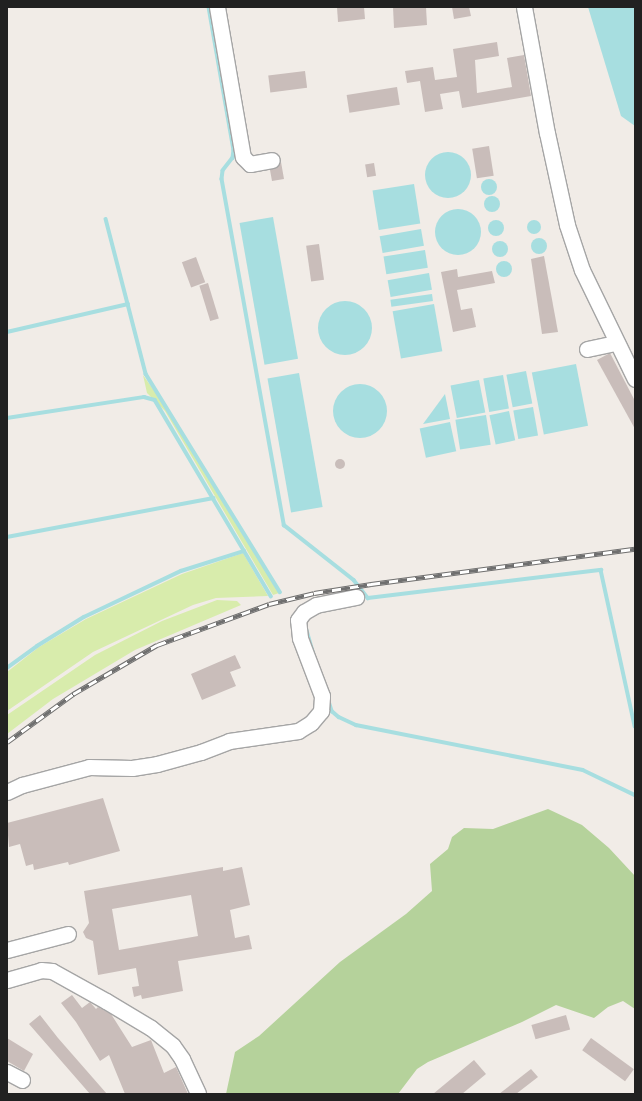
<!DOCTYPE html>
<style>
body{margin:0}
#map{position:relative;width:642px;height:1101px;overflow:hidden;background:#f1ece7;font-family:Helvetica,sans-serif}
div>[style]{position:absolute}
.grass>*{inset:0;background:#d8ecac}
.forest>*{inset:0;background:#b5d29b}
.water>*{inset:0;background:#a7dee0;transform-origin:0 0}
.round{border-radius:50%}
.stream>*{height:3.5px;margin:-1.75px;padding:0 1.75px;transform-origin:1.75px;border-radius:1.75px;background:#a7dee0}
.building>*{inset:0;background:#c9bdba;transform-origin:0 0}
.roads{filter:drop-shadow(1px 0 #a5a5a5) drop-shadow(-1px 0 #a5a5a5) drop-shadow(0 1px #a5a5a5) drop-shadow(0 -1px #a5a5a5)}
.minor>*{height:15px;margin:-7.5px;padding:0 7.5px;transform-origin:7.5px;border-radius:7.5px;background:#fff}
.rail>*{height:4.5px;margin-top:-2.25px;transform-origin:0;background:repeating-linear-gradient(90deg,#fff 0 9px,#6f6f6f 0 18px);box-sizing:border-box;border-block:1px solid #6f6f6f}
span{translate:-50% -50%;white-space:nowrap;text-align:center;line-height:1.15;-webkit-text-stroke:3px #fff;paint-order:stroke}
.frame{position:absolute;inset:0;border:8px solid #212121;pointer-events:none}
</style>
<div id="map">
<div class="grass">
<i style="clip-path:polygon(143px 375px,168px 410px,279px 593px,273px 595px,165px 411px,147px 393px)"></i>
<i style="clip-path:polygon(243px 553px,268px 596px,216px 598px,193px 605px,93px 652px,7px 711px,7px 672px,39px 647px,86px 619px,182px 574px)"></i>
<i style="clip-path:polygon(217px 600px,237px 601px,241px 605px,135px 650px,53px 699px,7px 734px,7px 715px,95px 655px,162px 621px)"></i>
</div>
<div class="forest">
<i style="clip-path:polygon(548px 809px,582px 825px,609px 848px,635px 876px,635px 1009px,623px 1001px,608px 1007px,594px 1018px,556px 1005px,522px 1022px,428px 1062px,417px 1069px,398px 1094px,226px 1094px,235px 1052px,259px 1036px,340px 962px,406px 914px,432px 891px,430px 864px,448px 849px,452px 837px,464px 828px,493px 829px)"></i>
</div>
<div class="water">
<i style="clip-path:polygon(588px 7px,635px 7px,635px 126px,621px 116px)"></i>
<i class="round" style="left:425px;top:152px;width:46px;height:46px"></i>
<i class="round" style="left:481px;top:179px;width:16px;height:16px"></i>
<i style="left:414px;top:184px;width:40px;height:42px;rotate:81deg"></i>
<i class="round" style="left:484px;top:196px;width:16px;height:16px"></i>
<i class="round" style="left:435px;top:209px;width:46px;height:46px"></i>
<i style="left:273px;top:217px;width:144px;height:34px;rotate:80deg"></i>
<i class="round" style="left:488px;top:220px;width:16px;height:16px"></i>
<i class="round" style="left:527px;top:220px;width:14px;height:14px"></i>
<i style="left:421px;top:229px;width:17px;height:42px;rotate:80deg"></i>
<i class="round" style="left:531px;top:238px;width:16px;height:16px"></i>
<i class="round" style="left:492px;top:241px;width:16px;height:16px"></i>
<i style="left:425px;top:250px;width:18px;height:42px;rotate:81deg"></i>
<i class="round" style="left:496px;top:261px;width:16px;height:16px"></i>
<i style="left:429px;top:273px;width:17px;height:42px;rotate:80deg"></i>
<i style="left:432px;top:294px;width:7px;height:42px;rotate:82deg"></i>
<i class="round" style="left:318px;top:301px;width:54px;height:54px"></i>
<i style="left:434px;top:304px;width:48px;height:42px;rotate:80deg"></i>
<i style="left:576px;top:364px;width:63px;height:45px;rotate:79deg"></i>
<i style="left:526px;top:371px;width:33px;height:20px;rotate:79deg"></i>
<i style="left:299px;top:373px;width:136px;height:32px;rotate:80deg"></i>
<i style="left:503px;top:375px;width:34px;height:20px;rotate:80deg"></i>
<i style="left:479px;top:380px;width:33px;height:29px;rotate:79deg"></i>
<i class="round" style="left:333px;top:384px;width:54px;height:54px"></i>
<i style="clip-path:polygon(445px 394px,450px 419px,423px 424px)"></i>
<i style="left:533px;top:407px;width:29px;height:20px;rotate:80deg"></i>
<i style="left:509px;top:411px;width:30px;height:20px;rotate:78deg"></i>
<i style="left:486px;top:415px;width:30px;height:31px;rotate:81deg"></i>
<i style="left:450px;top:422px;width:30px;height:31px;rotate:78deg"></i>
</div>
<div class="stream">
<i style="left:209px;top:7px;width:145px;rotate:80.1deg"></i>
<i style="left:234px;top:150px;width:8px;rotate:97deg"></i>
<i style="left:233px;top:158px;width:16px;rotate:128deg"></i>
<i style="left:223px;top:171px;width:8px;rotate:97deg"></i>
<i style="left:222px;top:179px;width:352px;rotate:79.8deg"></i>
<i style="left:284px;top:525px;width:89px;rotate:38.2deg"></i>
<i style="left:354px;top:580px;width:23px;rotate:52deg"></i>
<i style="left:368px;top:598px;width:235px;rotate:-6.9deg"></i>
<i style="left:601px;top:570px;width:160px;rotate:77.7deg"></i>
<i style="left:106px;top:219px;width:160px;rotate:75.5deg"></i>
<i style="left:146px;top:374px;width:256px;rotate:58.4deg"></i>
<i style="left:7px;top:332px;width:124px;rotate:-13deg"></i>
<i style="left:7px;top:418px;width:139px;rotate:-8.7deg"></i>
<i style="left:144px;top:397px;width:11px;rotate:15deg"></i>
<i style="left:155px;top:400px;width:228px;rotate:59.4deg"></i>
<i style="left:7px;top:537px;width:210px;rotate:-10.7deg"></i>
<i style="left:306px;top:627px;width:32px;rotate:74deg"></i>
<i style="left:7px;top:668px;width:37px;rotate:-36deg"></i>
<i style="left:37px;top:646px;width:55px;rotate:-31.7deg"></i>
<i style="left:84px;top:617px;width:107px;rotate:-25.4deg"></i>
<i style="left:181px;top:571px;width:66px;rotate:-17.6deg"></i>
<i style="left:328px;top:698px;width:14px;rotate:73deg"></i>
<i style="left:332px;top:711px;width:9px;rotate:41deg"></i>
<i style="left:339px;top:717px;width:19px;rotate:25deg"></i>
<i style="left:356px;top:725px;width:231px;rotate:11.2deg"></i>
<i style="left:583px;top:770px;width:58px;rotate:25.7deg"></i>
</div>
<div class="building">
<i style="clip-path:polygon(337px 7px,364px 7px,365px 19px,338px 22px)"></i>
<i style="clip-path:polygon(393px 7px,426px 7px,427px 25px,394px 28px)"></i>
<i style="clip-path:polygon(452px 7px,469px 7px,471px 16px,454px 19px)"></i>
<i style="clip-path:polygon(497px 42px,499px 56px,475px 60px,477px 93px,512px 87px,507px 58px,524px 55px,531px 96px,462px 108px,459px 91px,440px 94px,443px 109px,425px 112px,420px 81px,407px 83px,405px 71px,433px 67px,435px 80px,457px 77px,453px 49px)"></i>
<i style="left:305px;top:71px;width:17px;height:37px;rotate:83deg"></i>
<i style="left:397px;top:87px;width:18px;height:51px;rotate:81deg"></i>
<i style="left:489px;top:146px;width:30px;height:17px;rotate:81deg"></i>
<i style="clip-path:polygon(281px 162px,284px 179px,272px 181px,270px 170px,277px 167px)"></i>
<i style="left:374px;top:163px;width:13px;height:9px;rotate:81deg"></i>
<i style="left:319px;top:244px;width:36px;height:13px;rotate:82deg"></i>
<i style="clip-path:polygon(544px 256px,558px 332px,542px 334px,531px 259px)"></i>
<i style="left:196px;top:257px;width:27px;height:15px;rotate:70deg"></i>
<i style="clip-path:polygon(457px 269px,458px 277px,492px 271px,495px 283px,457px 290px,461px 310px,472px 308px,476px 327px,453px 332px,441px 272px)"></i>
<i style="left:208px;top:283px;width:37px;height:9px;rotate:73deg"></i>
<i style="clip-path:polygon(610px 353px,635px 401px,635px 429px,597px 360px)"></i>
<i class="round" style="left:335px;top:459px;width:10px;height:10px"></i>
<i style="clip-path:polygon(235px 655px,241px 668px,230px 672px,236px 686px,202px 700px,191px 674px)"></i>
<i style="clip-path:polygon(103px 798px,120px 851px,69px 865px,68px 862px,34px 870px,33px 864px,26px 866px,20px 844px,9px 847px,7px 823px)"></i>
<i style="clip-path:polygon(evenodd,223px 867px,223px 871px,242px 867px,250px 905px,230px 910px,235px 938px,249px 935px,252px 949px,178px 961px,183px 991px,142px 999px,141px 995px,134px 997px,132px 987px,139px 986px,136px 968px,98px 975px,93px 941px,86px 938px,83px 932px,89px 923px,84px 891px,223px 867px,191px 895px,198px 936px,119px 950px,112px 909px,191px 895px)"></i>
<i style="clip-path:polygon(72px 995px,82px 1008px,90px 1002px,96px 1009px,98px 1007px,111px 1014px,132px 1047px,151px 1040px,164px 1073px,176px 1067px,188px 1094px,125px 1094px,109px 1055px,100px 1061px,76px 1022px,61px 1003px)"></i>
<i style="clip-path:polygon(40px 1015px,58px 1038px,107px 1094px,90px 1094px,29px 1024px)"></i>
<i style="left:566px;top:1015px;width:15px;height:36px;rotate:74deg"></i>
<i style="clip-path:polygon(7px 1038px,33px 1054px,24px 1071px,7px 1061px)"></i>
<i style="left:591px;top:1038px;width:53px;height:15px;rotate:36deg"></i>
<i style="clip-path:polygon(474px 1060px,486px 1074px,462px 1094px,433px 1094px)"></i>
<i style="clip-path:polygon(531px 1069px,538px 1077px,516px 1094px,499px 1094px)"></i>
</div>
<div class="roads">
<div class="minor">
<i style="left:217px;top:7px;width:152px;rotate:80.2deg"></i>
<i style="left:243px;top:157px;width:10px;rotate:45deg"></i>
<i style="left:250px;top:164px;width:22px;rotate:-10deg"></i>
<i style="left:524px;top:7px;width:128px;rotate:79.7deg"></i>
<i style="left:547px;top:133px;width:94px;rotate:77.7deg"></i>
<i style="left:567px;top:225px;width:47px;rotate:71.6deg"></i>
<i style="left:582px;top:270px;width:121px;rotate:64.1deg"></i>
<i style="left:587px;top:349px;width:30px;rotate:-12deg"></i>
<i style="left:7px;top:792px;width:17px;rotate:-25deg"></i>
<i style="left:22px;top:785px;width:69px;rotate:-15deg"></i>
<i style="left:89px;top:767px;width:43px;rotate:1.3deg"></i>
<i style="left:132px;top:768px;width:25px;rotate:-9deg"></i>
<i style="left:157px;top:764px;width:46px;rotate:-15.3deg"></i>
<i style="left:201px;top:752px;width:30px;rotate:-21deg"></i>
<i style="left:229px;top:741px;width:70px;rotate:-8.2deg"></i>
<i style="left:298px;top:731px;width:15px;rotate:-32deg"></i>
<i style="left:311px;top:723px;width:16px;rotate:-50deg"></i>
<i style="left:321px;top:711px;width:15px;rotate:-86deg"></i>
<i style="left:322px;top:696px;width:62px;rotate:-110.8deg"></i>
<i style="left:300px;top:638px;width:18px;rotate:-96deg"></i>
<i style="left:298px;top:620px;width:10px;rotate:-53deg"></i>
<i style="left:304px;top:612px;width:14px;rotate:-30deg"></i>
<i style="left:316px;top:605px;width:41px;rotate:-11.3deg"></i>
<i style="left:7px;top:950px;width:63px;rotate:-14.7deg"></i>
<i style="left:7px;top:980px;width:35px;rotate:-16deg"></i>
<i style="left:41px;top:970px;width:11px;rotate:5deg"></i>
<i style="left:52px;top:971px;width:62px;rotate:29.1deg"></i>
<i style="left:106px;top:1001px;width:52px;rotate:31deg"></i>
<i style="left:151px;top:1028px;width:28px;rotate:39deg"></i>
<i style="left:173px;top:1046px;width:16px;rotate:55deg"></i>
<i style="left:182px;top:1059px;width:38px;rotate:65deg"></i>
<i style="left:7px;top:1072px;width:17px;rotate:28deg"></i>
</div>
</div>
<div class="rail">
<i style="left:7px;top:742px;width:82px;rotate:-36deg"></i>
<i style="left:73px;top:694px;width:97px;rotate:-30.3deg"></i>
<i style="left:157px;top:645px;width:119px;rotate:-20.1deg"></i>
<i style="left:269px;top:604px;width:46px;rotate:-13.7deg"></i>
<i style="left:314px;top:593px;width:58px;rotate:-9deg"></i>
<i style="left:371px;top:584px;width:266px;rotate:-7.6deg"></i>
</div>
<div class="frame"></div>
</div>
